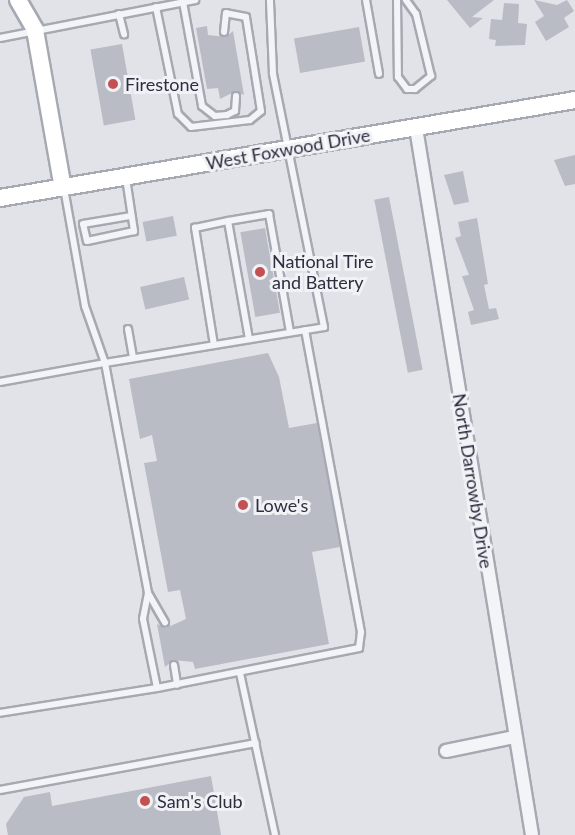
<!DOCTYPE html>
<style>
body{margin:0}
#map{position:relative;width:575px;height:835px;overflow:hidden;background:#e1e3e8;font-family:Lato,sans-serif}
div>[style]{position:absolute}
.building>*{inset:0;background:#b9bcc5;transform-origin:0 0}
.roads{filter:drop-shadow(2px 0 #a7a9b2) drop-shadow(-2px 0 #a7a9b2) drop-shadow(0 2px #a7a9b2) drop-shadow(0 -2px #a7a9b2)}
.lane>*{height:6px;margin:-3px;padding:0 3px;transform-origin:3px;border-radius:3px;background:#f3f4f7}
.street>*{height:12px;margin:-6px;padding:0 6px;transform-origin:6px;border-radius:6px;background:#f3f4f7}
.secondary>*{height:16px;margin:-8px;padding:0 8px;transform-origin:8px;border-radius:8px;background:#fff}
.dots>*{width:16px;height:16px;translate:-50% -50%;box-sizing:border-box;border:3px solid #f0f2f6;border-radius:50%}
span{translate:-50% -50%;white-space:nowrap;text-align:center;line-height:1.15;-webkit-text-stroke:6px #f0f2f6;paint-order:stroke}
.poi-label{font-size:18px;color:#2b2f3f}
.left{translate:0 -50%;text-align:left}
.street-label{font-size:18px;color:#2b2f3f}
</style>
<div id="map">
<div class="building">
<i style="clip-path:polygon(447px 0,494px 0,472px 17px,483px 18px,470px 28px)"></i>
<i style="clip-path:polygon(534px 0,557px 5px,567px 0,574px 11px,564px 18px,569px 27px,546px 41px,535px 22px,544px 16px)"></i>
<i style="clip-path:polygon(504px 3px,519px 4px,518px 23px,527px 24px,525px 45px,495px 46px,496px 40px,489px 39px,491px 19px,502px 20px)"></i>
<i style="clip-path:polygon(207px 26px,208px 35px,226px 37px,233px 31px,244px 95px,236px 91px,220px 99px,218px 88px,207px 89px,196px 28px)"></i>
<i style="left:359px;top:27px;width:35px;height:66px;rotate:80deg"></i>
<i style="left:122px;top:44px;width:77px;height:32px;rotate:80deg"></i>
<i style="clip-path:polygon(575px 155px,575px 184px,565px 186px,554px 160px)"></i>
<i style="clip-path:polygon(463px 171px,469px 202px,454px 205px,444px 175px)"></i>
<i style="left:389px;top:197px;width:176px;height:15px;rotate:79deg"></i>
<i style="left:173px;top:216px;width:20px;height:31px;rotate:79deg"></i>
<i style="clip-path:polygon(477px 218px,488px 284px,484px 285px,489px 309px,496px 308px,499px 319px,471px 325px,468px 312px,474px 310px,462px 276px,469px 275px,455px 238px,461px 236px,458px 222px)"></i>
<i style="left:265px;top:228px;width:86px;height:25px;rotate:80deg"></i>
<i style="left:184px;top:277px;width:23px;height:45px;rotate:77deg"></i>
<i style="clip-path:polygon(268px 353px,279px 377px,289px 428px,317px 423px,340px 547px,312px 552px,329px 644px,195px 669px,193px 662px,174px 660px,165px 667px,157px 624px,166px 628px,186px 619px,180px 590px,168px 592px,144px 463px,157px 461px,152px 435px,140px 439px,129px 379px)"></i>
<i style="clip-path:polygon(211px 776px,221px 835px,8px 835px,6px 824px,24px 797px,50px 792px,52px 806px)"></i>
</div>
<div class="roads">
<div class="lane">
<i style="left:366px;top:0;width:75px;rotate:80deg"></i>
<i style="left:397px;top:0;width:77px;rotate:89.3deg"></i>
<i style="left:398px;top:77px;width:15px;rotate:53deg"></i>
<i style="left:407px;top:89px;width:8px"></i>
<i style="left:415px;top:89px;width:21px;rotate:-39deg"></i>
<i style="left:431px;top:76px;width:64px;rotate:-103.6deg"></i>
<i style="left:416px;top:14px;width:17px;rotate:-126deg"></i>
<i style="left:183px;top:2px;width:106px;rotate:79.6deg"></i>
<i style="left:202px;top:106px;width:16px;rotate:38deg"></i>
<i style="left:215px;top:116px;width:12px;rotate:-5deg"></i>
<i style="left:227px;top:115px;width:9px;rotate:-27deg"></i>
<i style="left:235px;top:111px;width:15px;rotate:-86deg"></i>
<i style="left:156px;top:7px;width:109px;rotate:78.4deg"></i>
<i style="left:178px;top:114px;width:18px;rotate:45deg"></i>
<i style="left:191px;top:127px;width:59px;rotate:-6.8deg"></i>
<i style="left:250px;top:120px;width:14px;rotate:-39deg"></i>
<i style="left:261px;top:111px;width:95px;rotate:-99.1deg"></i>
<i style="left:246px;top:17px;width:20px;rotate:-169deg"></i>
<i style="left:226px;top:13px;width:19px;rotate:96deg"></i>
<i style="left:119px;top:14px;width:21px;rotate:76deg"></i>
<i style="left:0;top:38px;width:199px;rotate:-11deg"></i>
<i style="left:126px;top:178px;width:54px;rotate:81.4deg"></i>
<i style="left:134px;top:231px;width:48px;rotate:168deg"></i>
<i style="left:87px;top:241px;width:17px;rotate:-103deg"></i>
<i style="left:83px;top:224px;width:49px;rotate:-9.5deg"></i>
<i style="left:64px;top:188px;width:120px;rotate:79.9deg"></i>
<i style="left:85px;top:306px;width:60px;rotate:70.7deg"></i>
<i style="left:105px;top:363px;width:222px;rotate:-9.3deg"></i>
<i style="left:324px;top:327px;width:259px;rotate:-101.4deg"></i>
<i style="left:273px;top:73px;width:73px;rotate:-92.4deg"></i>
<i style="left:128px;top:329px;width:29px;rotate:80deg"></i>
<i style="left:249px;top:339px;width:120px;rotate:-100.1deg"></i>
<i style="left:228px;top:221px;width:42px;rotate:-9.7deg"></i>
<i style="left:269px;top:214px;width:120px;rotate:79.9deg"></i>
<i style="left:214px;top:345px;width:119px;rotate:-99.2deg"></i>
<i style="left:195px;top:228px;width:34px;rotate:-12deg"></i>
<i style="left:0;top:382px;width:107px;rotate:-10.3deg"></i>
<i style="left:105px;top:363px;width:234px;rotate:79.4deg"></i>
<i style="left:148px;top:593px;width:26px;rotate:101deg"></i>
<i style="left:143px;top:619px;width:70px;rotate:78.5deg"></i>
<i style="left:157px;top:688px;width:159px;rotate:171deg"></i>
<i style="left:148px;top:593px;width:34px;rotate:60deg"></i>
<i style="left:174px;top:665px;width:20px;rotate:81deg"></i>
<i style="left:240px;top:673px;width:166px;rotate:77.8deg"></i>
<i style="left:157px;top:688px;width:206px;rotate:-11.2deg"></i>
<i style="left:359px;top:648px;width:16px;rotate:-83deg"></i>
<i style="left:361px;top:632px;width:307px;rotate:-100.5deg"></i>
<i style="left:0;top:790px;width:260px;rotate:-10.4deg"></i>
</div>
<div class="street">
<i style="left:416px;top:128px;width:716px;rotate:80.68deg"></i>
<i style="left:446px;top:751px;width:69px;rotate:-11.6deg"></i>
</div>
<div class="secondary">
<i style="left:18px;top:0;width:34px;rotate:60deg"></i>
<i style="left:35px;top:30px;width:160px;rotate:80deg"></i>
<i style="left:0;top:198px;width:583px;rotate:-9.67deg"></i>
</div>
</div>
<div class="dots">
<i style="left:113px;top:84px;background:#c35053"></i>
<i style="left:260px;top:272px;background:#c35053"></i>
<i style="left:243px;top:505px;background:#c35053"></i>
<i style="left:145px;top:801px;background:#c35053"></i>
</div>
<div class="poi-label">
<span class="left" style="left:125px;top:84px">Firestone</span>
<span class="left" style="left:272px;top:272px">National Tire<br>and Battery</span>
<span class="left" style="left:255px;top:505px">Lowe's</span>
<span class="left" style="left:157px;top:801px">Sam's Club</span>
</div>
<div class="street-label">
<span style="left:288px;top:149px;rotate:-10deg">West Foxwood Drive</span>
<span style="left:473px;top:481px;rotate:81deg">North Darrowby Drive</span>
</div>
</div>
